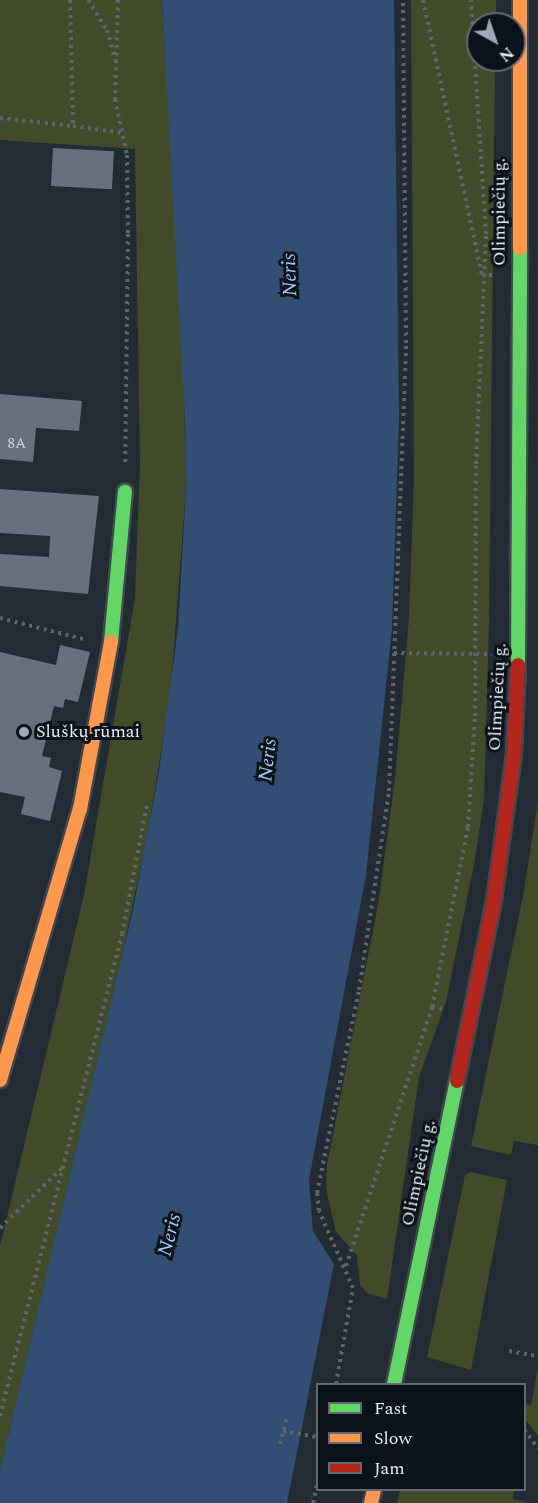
<!DOCTYPE html>
<meta charset="utf-8">
<style>
body{margin:0}
#map{position:relative;width:538px;height:1503px;overflow:hidden;background:#232b34;font-family:Spectral,serif}
div>[style]{position:absolute}
.green>*{inset:0;background:#424b29}
.water>*{inset:0;background:#324e73}
.building>*{inset:0;background:#67717e;transform-origin:0 0}
.path>*{height:4px;margin-top:-2px;transform-origin:0;background:repeating-linear-gradient(90deg,#5f646b 0 3px,transparent 0 7.5px)}
.roads{filter:drop-shadow(2px 0 #41474f) drop-shadow(-2px 0 #41474f) drop-shadow(0 2px #41474f) drop-shadow(0 -2px #41474f)}
.fast>*{height:14px;margin:-7px;padding:0 7px;transform-origin:7px;border-radius:7px;background:#63d668}
.slow>*{height:14px;margin:-7px;padding:0 7px;transform-origin:7px;border-radius:7px;background:#ff974d}
.jam>*{height:14px;margin:-7px;padding:0 7px;transform-origin:7px;border-radius:7px;background:#b3261e}
.dots>*{width:16px;height:16px;translate:-50% -50%;box-sizing:border-box;border:3px solid #0c1219;border-radius:50%}
span{translate:-50% -50%;white-space:nowrap;text-align:center;line-height:1.15;-webkit-text-stroke:6px #0c1219;paint-order:stroke}
.number-label{font-size:15px;color:#c6ceda}
.number-label span{-webkit-text-stroke-width:0}
.street-label{font-size:18px;color:#e5edf9}
.poi-label{font-size:18px;color:#e5edf9}
.left{translate:0 -50%;text-align:left}
.water-label{font-size:20px;color:#a3c9fd;font-style:italic}
.legend{position:absolute;left:316px;top:1383px;width:210px;height:108px;box-sizing:border-box;background:#0c1219;border:2px solid #636a73;margin:0;padding:8px 10px;list-style:none;font-size:18px;color:#e5edf9}
.legend li{display:flex;align-items:center;gap:12px;height:30px}
.legend b{width:30px;border:2px solid #636a73}
.north{position:absolute;left:466px;top:12px;width:60px;height:60px;box-sizing:border-box;background:#0c1219;border:2px solid #636a73;border-radius:50%;rotate:140deg;font-size:16px;font-weight:700;line-height:24px;text-align:center;color:#e5edf9}
.north::after{content:'';display:block;margin:auto;width:21px;height:27px;background:#a1a9b4;clip-path:polygon(50% 0,100% 100%,50% 72%,0 100%)}
</style>
<div id="map">
<div class="green">
<i style="clip-path:polygon(0 0,162px 0,183px 348px,186px 489px,170px 697px,146px 842px,118px 975px,0 1470px,0 1246px,84px 895px,135px 598px,140px 464px,135px 149px,0 140px)"></i>
<i style="clip-path:polygon(411px 0,496px 0,496px 24px,478px 24px,478px 60px,495px 60px,489px 622px,484px 800px,474px 865px,446px 1002px,419px 1077px,387px 1299px,367px 1293px,360px 1285px,357px 1255px,336px 1232px,326px 1189px,327px 1165px,378px 905px,395px 779px,409px 618px,414px 476px)"></i>
<i style="clip-path:polygon(538px 801px,538px 1145px,514px 1141px,511px 1155px,471px 1146px,523px 896px)"></i>
<i style="clip-path:polygon(471px 1172px,507px 1180px,471px 1370px,427px 1357px,465px 1175px)"></i>
<i style="clip-path:polygon(538px 1367px,538px 1435px,525px 1420px,524px 1404px,531px 1405px)"></i>
<i style="clip-path:polygon(400px 1490px,514px 1490px,513px 1499px,528px 1503px,397px 1503px)"></i>
</div>
<div class="water">
<i style="clip-path:polygon(162px 0,394px 0,399px 417px,392px 629px,366px 875px,309px 1180px,313px 1231px,334px 1264px,287px 1503px,0 1503px,0 1470px,133px 910px,159px 771px,178px 628px,186px 489px,185px 420px)"></i>
</div>
<div class="building">
<i style="left:53px;top:148px;width:61px;height:38px;rotate:3deg"></i>
<i style="clip-path:polygon(0 394px,82px 401px,79px 431px,36px 428px,33px 462px,0 459px)"></i>
<i style="clip-path:polygon(0 489px,99px 496px,88px 594px,0 586px,0 554px,49px 557px,50px 536px,0 533px)"></i>
<i style="clip-path:polygon(60px 645px,90px 652px,78px 702px,65px 699px,63px 708px,54px 706px,42px 756px,51px 758px,49px 767px,62px 771px,50px 821px,21px 814px,25px 797px,0 792px,0 652px,56px 665px)"></i>
</div>
<div class="path">
<i style="left:70px;top:0;width:126px;rotate:88.6deg"></i>
<i style="left:73px;top:126px;width:51px;rotate:7.8deg"></i>
<i style="left:88px;top:0;width:36px;rotate:58deg"></i>
<i style="left:107px;top:30px;width:31px;rotate:75deg"></i>
<i style="left:118px;top:0;width:99px;rotate:91.7deg"></i>
<i style="left:115px;top:99px;width:57px;rotate:77.9deg"></i>
<i style="left:127px;top:155px;width:79px;rotate:89.3deg"></i>
<i style="left:128px;top:234px;width:232px;rotate:90.7deg"></i>
<i style="left:423px;top:0;width:281px;rotate:77.9deg"></i>
<i style="left:482px;top:275px;width:13px"></i>
<i style="left:0;top:118px;width:73px;rotate:6.3deg"></i>
<i style="left:0;top:618px;width:86px;rotate:14.2deg"></i>
<i style="left:394px;top:653px;width:98px;rotate:0.6deg"></i>
<i style="left:432px;top:1007px;width:184px;rotate:-78.7deg"></i>
<i style="left:468px;top:827px;width:111px;rotate:-86.4deg"></i>
<i style="left:475px;top:716px;width:252px;rotate:-89.8deg"></i>
<i style="left:476px;top:464px;width:230px;rotate:-87.5deg"></i>
<i style="left:486px;top:234px;width:234px;rotate:-93.7deg"></i>
<i style="left:0;top:1228px;width:86px;rotate:-44.1deg"></i>
<i style="left:346px;top:1266px;width:273px;rotate:-71.6deg"></i>
<i style="left:432px;top:1007px;width:10px;rotate:11deg"></i>
<i style="left:509px;top:1351px;width:29px;rotate:10deg"></i>
<i style="left:336px;top:1384px;width:97px;rotate:-80deg"></i>
<i style="left:353px;top:1288px;width:84px;rotate:-113.8deg"></i>
<i style="left:319px;top:1211px;width:18px;rotate:-96deg"></i>
<i style="left:317px;top:1193px;width:207px;rotate:-78.3deg"></i>
<i style="left:359px;top:990px;width:201px;rotate:-81.4deg"></i>
<i style="left:389px;top:791px;width:448px;rotate:-87.8deg"></i>
<i style="left:406px;top:343px;width:343px;rotate:-90.5deg"></i>
<i style="left:0;top:1416px;width:497px;rotate:-75.8deg"></i>
<i style="left:122px;top:934px;width:132px;rotate:-79.1deg"></i>
<i style="left:524px;top:1430px;width:23px;rotate:52deg"></i>
<i style="left:283px;top:1431px;width:36px;rotate:10deg"></i>
<i style="left:280px;top:1444px;width:30px;rotate:-76deg"></i>
<i style="left:313px;top:1503px;width:24px;rotate:-78deg"></i>
</div>
<div class="roads">
<div class="fast">
<i style="left:111px;top:642px;width:151px;rotate:-84.7deg"></i>
<i style="left:518px;top:665px;width:417px;rotate:-89.7deg"></i>
<i style="left:394px;top:1384px;width:309px;rotate:-78.3deg"></i>
</div>
<div class="slow">
<i style="left:520px;top:0;width:248px;rotate:90deg"></i>
<i style="left:0;top:1080px;width:283px;rotate:-73.6deg"></i>
<i style="left:80px;top:809px;width:170px;rotate:-79.5deg"></i>
<i style="left:371px;top:1503px;width:13px;rotate:-77deg"></i>
</div>
<div class="jam">
<i style="left:457px;top:1081px;width:185px;rotate:-78.4deg"></i>
<i style="left:494px;top:900px;width:147px;rotate:-82.2deg"></i>
<i style="left:514px;top:754px;width:89px;rotate:-87.4deg"></i>
</div>
</div>
<div class="dots">
<i style="left:24px;top:732px;background:#a1a9b4"></i>
</div>
<div class="number-label">
<span style="left:17px;top:444px">8A</span>
</div>
<div class="street-label">
<span style="left:500px;top:212px;rotate:-90deg">Olimpiečių g.</span>
<span style="left:498px;top:697px;rotate:-87deg">Olimpiečių g.</span>
<span style="left:419px;top:1173px;rotate:-78deg">Olimpiečių g.</span>
</div>
<div class="poi-label">
<span class="left" style="left:36px;top:732px">Sluškų rūmai</span>
</div>
<div class="water-label">
<span style="left:290px;top:275px;rotate:-92deg">Neris</span>
<span style="left:268px;top:760px;rotate:-84deg">Neris</span>
<span style="left:170px;top:1235px;rotate:-76deg">Neris</span>
</div>
<ul class="legend">
<li><b style="height:8px;background:#63d668"></b>Fast</li>
<li><b style="height:8px;background:#ff974d"></b>Slow</li>
<li><b style="height:8px;background:#b3261e"></b>Jam</li>
</ul>
<div class="north">N</div>
</div>
